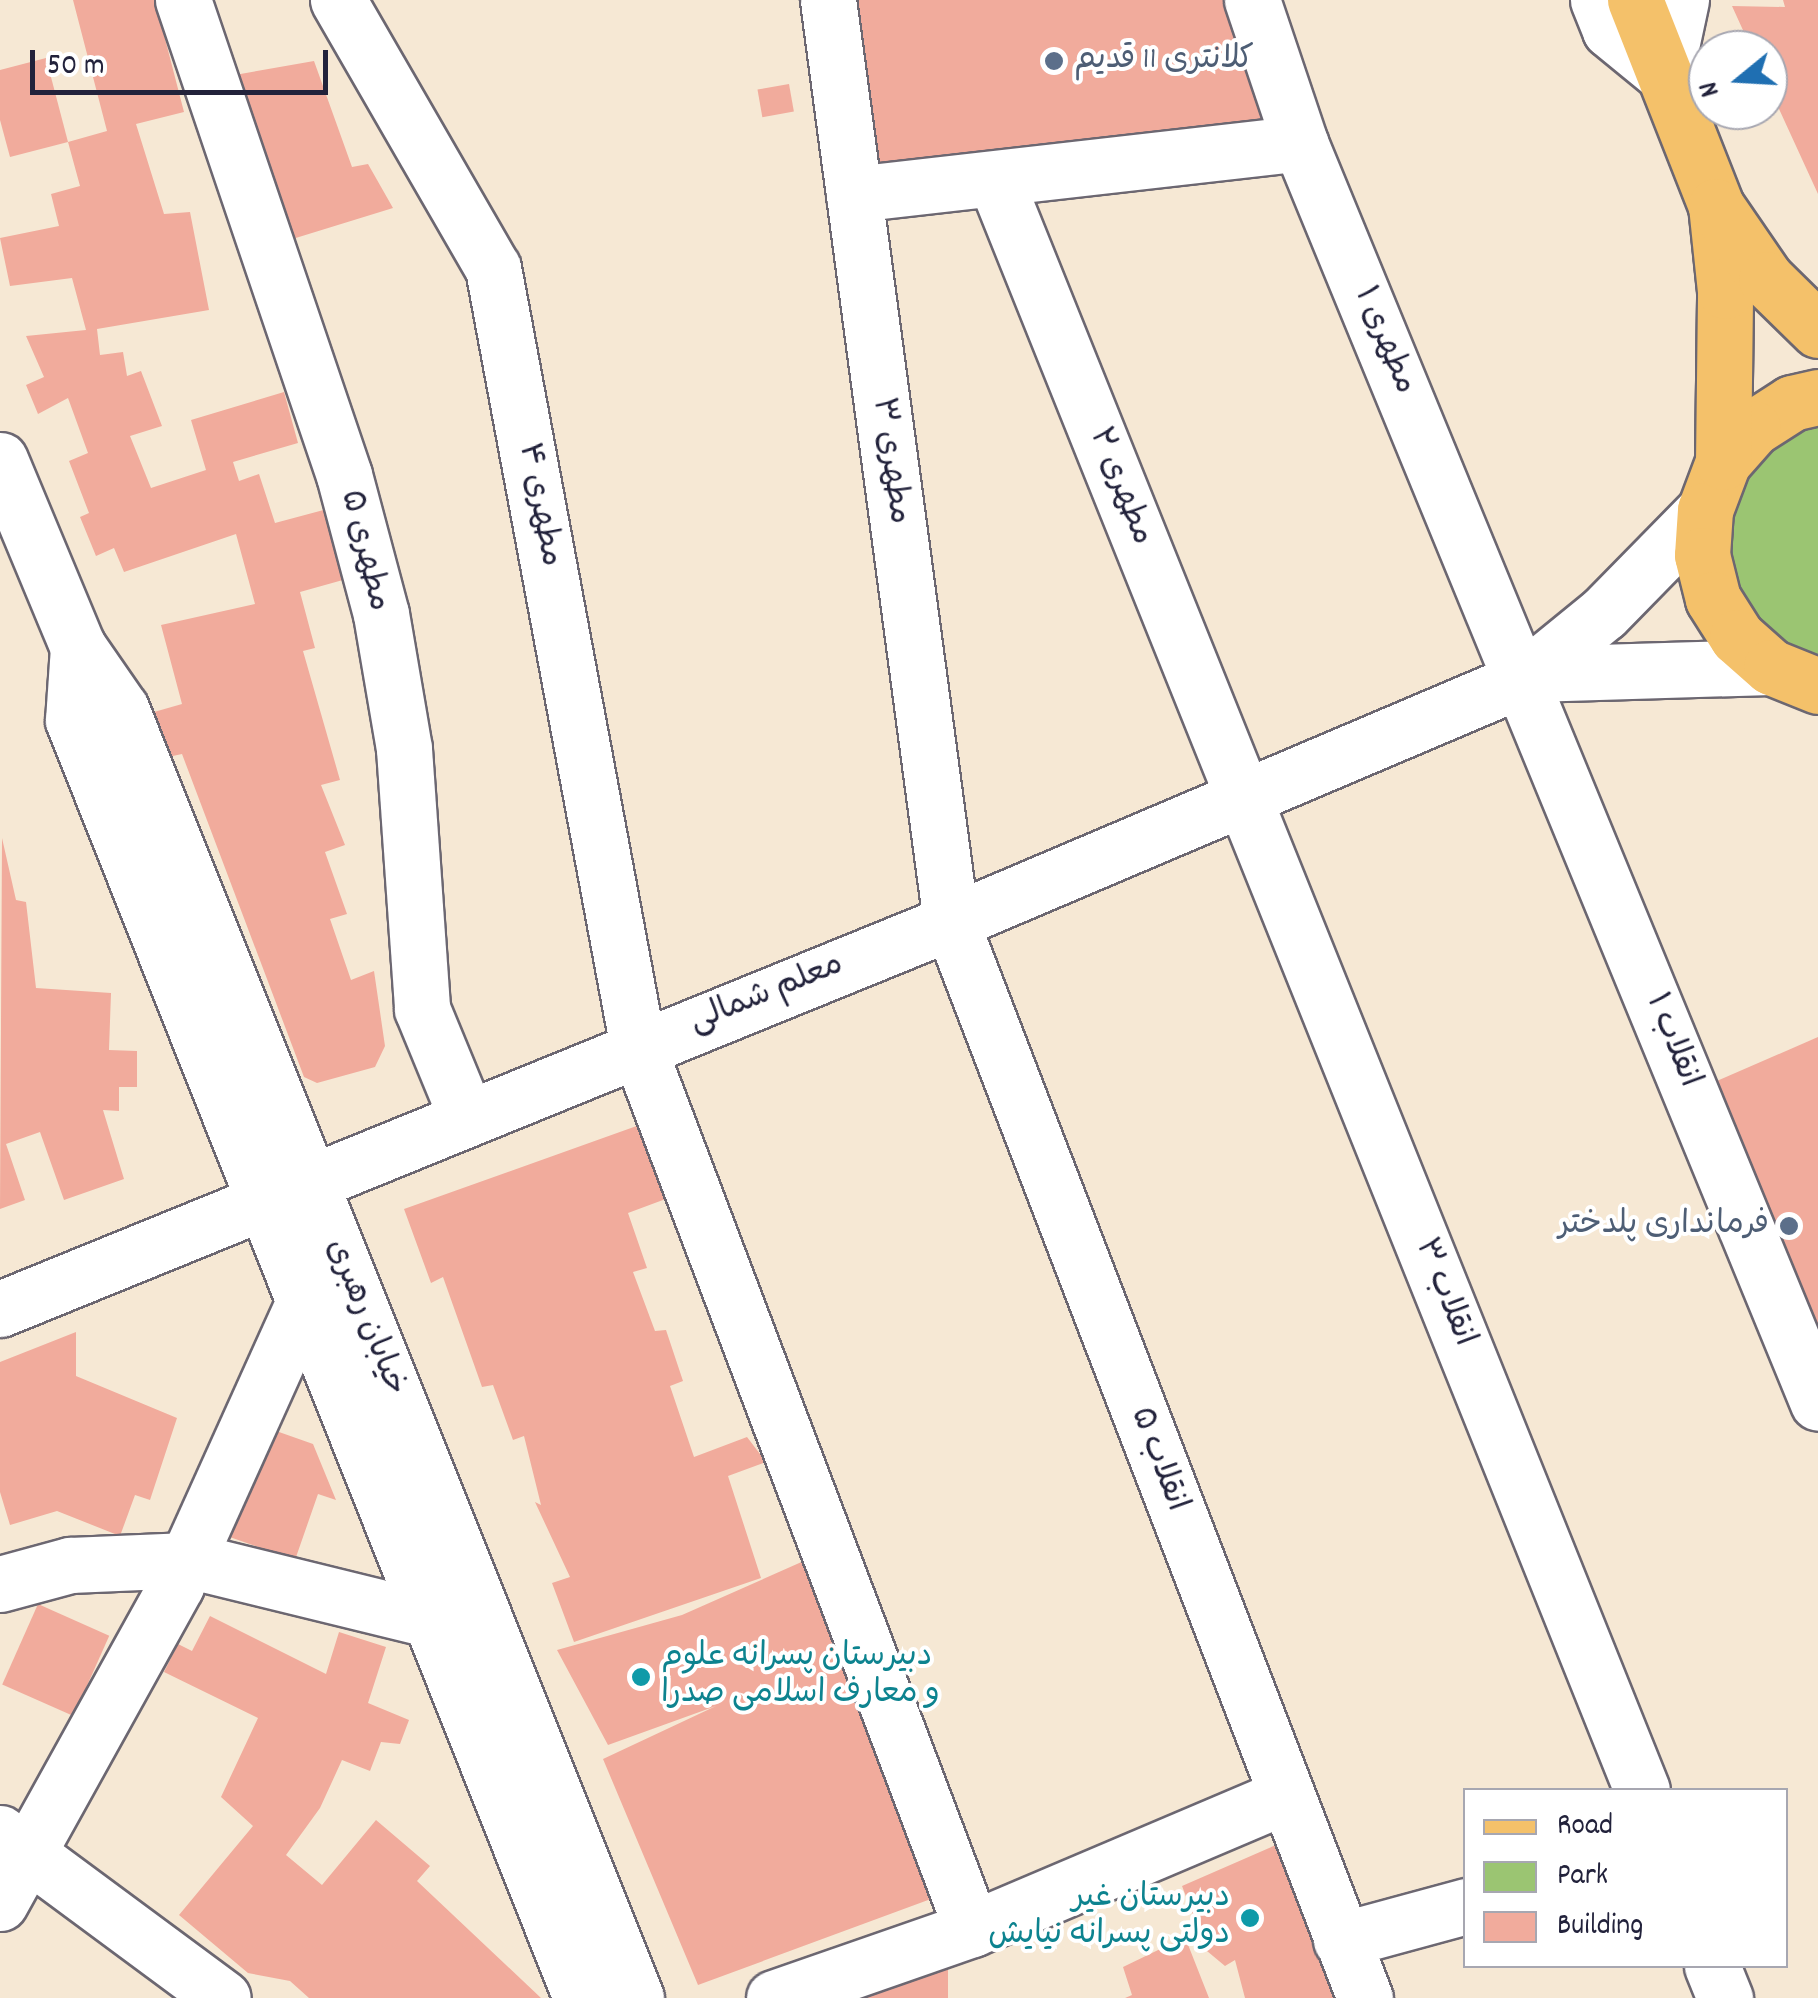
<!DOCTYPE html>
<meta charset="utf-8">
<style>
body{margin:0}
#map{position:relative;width:1818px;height:1998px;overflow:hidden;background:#f6e8d4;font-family:Dekko,"Playpen Sans Arabic",sans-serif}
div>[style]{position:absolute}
.green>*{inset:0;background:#9bc572}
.building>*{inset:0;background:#f1ab9c;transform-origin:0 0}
.roads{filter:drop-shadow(2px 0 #6c6771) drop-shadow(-2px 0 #6c6771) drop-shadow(0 2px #6c6771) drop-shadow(0 -2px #6c6771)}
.minor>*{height:55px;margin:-27.5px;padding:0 27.5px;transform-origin:27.5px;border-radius:27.5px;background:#fff}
.major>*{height:55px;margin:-27.5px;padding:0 27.5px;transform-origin:27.5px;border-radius:27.5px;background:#f4c16a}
.dots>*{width:28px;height:28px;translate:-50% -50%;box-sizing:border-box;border:5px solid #fff;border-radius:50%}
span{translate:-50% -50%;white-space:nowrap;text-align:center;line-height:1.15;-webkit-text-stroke:8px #fff;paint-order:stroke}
.service-label{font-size:32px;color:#4e5e75}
.left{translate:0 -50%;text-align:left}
.right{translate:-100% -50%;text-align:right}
.street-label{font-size:32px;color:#22223b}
.culture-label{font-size:32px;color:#0d838f}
.legend{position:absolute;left:1463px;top:1788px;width:325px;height:180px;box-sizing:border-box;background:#fff;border:2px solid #a7a7b1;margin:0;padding:12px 18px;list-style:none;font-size:30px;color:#22223b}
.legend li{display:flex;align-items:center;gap:20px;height:50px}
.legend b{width:50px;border:2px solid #a7a7b1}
.north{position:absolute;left:1688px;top:30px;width:100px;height:100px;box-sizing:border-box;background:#fff;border:2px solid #a7a7b1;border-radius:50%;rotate:252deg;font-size:28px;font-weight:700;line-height:40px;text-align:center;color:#22223b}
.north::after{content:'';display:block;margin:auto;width:35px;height:45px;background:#1f6fb2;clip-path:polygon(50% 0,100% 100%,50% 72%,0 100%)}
.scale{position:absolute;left:30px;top:50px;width:298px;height:45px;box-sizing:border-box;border:5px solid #22223b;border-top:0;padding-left:12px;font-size:30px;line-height:35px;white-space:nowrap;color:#22223b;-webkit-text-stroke:8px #fff;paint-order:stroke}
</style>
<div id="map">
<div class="green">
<i style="clip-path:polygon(1818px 411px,1818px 661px,1787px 652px,1729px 591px,1719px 508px,1735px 469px)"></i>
</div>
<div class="building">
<i style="clip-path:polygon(73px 0,155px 0,184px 112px,136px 124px,164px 214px,190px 212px,209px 310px,97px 329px,100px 355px,123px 352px,127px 376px,141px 371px,162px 426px,130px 436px,151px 488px,206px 470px,191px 420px,284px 392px,298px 443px,233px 462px,239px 481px,259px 474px,275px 523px,331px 508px,350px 578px,300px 592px,315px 648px,303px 651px,340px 780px,321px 785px,345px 845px,325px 852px,347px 914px,330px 919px,351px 980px,374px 971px,385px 1046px,375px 1067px,317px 1083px,304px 1077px,182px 754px,168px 757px,154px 712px,182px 704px,161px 625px,255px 604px,236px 534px,124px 572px,114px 548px,96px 556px,80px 517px,89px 513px,69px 461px,88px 453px,68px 398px,38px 414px,26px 385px,44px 377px,26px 336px,86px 330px,72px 278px,10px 286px,0 238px,59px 226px,51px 194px,80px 186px,68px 142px,107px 131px)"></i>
<i style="clip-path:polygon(845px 0,1227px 0,1279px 122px,872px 175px)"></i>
<i style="clip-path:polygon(1783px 0,1818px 0,1818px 194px,1768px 85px,1768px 50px,1752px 50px,1732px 6px,1785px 7px)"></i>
<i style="clip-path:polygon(46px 58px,68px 142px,10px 157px,0 120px,0 70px)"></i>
<i style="clip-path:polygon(314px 61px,352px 167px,368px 164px,393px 208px,286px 241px,229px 76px)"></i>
<i style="left:789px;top:84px;width:28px;height:32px;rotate:80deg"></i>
<i style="clip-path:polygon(2px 838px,16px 900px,26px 902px,36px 988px,111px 993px,109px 1050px,137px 1051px,137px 1087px,119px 1087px,119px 1111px,103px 1110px,124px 1179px,64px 1200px,40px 1132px,6px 1144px,25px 1200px,0 1209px)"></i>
<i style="clip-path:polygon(1818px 1037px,1818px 1364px,1703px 1087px)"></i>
<i style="clip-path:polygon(645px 1123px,671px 1197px,628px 1213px,647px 1268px,633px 1272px,655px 1331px,666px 1330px,683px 1381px,670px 1386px,694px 1457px,747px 1437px,766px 1462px,728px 1476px,761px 1578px,574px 1642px,552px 1583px,570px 1577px,535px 1502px,541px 1505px,524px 1436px,513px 1440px,493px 1385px,482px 1387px,443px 1277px,431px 1283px,404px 1209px)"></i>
<i style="clip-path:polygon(76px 1332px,76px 1376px,177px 1418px,150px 1500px,135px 1495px,120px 1536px,57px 1511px,10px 1525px,0 1492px,0 1362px)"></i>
<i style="clip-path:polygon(262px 1426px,313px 1444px,336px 1500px,318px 1494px,295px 1560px,224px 1535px)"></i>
<i style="clip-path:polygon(806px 1560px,939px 1896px,698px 1985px,603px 1759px,716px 1706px,608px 1745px,557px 1650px,682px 1615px)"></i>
<i style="left:38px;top:1604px;width:78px;height:88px;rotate:24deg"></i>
<i style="clip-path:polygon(210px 1616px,326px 1674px,339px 1632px,386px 1647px,368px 1703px,409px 1720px,400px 1744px,381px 1742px,370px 1771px,342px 1760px,320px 1808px,286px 1855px,322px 1885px,376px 1820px,430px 1866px,417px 1881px,541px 1998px,309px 1998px,290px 1981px,248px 1973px,179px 1915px,253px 1826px,221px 1797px,258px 1718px,164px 1672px,178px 1644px,192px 1651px)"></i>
<i style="clip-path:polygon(1278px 1844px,1335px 1998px,1245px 1998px,1235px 1960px,1225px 1966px,1207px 1951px,1182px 1886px)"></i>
<i style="clip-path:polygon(1185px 1937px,1209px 1998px,1125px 1998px,1132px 1995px,1123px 1967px)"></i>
<i style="clip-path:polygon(948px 1968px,948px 1998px,865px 1998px)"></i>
</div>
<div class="roads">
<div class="minor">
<i style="left:183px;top:0;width:502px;rotate:71.28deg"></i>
<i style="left:344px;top:475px;width:144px;rotate:75.1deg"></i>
<i style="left:381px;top:614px;width:137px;rotate:80.3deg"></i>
<i style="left:404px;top:749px;width:261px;rotate:86deg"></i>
<i style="left:422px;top:1009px;width:118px;rotate:67.6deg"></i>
<i style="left:338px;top:0;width:310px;rotate:60deg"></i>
<i style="left:493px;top:268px;width:792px;rotate:79.46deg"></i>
<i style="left:638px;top:1047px;width:943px;rotate:69.26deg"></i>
<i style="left:828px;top:0;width:930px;rotate:82.4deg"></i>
<i style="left:951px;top:922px;width:1153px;rotate:68.96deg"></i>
<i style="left:1252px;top:0;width:151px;rotate:71.4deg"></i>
<i style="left:1300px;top:143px;width:1362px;rotate:67.65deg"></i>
<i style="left:1598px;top:0;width:32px;rotate:68deg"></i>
<i style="left:1610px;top:30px;width:71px;rotate:39.3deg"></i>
<i style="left:1665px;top:75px;width:77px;rotate:-78deg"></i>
<i style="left:995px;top:179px;width:1736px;rotate:68.12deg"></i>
<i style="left:854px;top:194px;width:449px;rotate:-6.5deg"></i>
<i style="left:0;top:460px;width:203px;rotate:67.4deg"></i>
<i style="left:78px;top:647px;width:75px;rotate:55.3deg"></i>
<i style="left:121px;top:709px;width:1388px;rotate:68.22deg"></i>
<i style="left:78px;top:647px;width:73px;rotate:93.9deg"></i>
<i style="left:73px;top:720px;width:1375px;rotate:68.32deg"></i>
<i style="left:1532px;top:674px;width:239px;rotate:-1.7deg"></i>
<i style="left:0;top:1309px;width:1027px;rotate:-22.14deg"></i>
<i style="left:951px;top:922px;width:621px;rotate:-23.02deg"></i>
<i style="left:1523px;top:679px;width:104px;rotate:-39.2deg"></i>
<i style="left:1604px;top:613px;width:144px;rotate:-45.6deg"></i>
<i style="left:0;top:1584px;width:73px;rotate:-15.2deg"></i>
<i style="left:70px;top:1565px;width:118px;rotate:-2.4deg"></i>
<i style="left:188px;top:1560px;width:247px;rotate:13.8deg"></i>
<i style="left:0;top:1833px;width:277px;rotate:36.5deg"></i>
<i style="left:0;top:1903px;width:363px;rotate:-61deg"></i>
<i style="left:176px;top:1585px;width:306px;rotate:-65.7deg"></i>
<i style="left:1341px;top:1940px;width:130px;rotate:-15.2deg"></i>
<i style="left:1712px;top:1966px;width:35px;rotate:68deg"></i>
<i style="left:774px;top:1998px;width:210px;rotate:-19.2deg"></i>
<i style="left:972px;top:1929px;width:341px;rotate:-23deg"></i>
</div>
<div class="major">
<i style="left:1635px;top:0;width:221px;rotate:68.5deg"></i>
<i style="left:1818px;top:397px;width:27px;rotate:167deg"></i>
<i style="left:1792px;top:403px;width:46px;rotate:147.3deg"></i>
<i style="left:1753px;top:428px;width:45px;rotate:131.4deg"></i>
<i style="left:1723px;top:462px;width:51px;rotate:110.6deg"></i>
<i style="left:1705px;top:510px;width:45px;rotate:93.8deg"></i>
<i style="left:1702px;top:555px;width:45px;rotate:76deg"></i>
<i style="left:1713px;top:599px;width:45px;rotate:57.7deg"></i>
<i style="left:1737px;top:637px;width:45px;rotate:41.4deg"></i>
<i style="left:1771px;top:667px;width:51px;rotate:22deg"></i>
<i style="left:1723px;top:462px;width:171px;rotate:-89.3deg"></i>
<i style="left:1725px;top:291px;width:85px;rotate:-96deg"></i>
<i style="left:1716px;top:206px;width:88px;rotate:55.6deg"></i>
<i style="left:1766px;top:279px;width:73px;rotate:44.4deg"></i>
</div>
</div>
<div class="dots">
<i style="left:1054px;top:61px;background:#5c6f8a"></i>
<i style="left:1789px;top:1226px;background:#5c6f8a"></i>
<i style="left:641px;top:1677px;background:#0f9aa8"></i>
<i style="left:1250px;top:1918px;background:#0f9aa8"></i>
</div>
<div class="service-label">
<span class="left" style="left:1074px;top:61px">کلانتری 11 قدیم</span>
<span class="right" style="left:1769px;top:1226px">فرمانداری پلدختر</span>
</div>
<div class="street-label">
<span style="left:1383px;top:341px;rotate:67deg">مطهری ۱</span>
<span style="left:889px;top:461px;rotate:82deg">مطهری ۳</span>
<span style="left:1119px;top:487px;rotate:68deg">مطهری ۲</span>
<span style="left:538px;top:505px;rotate:79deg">مطهری ۴</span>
<span style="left:363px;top:551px;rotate:76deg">مطهری ۵</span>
<span style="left:767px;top:995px;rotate:-22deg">معلم شمالی</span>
<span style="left:1671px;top:1041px;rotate:68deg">انقلاب ۱</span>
<span style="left:1443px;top:1293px;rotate:68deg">انقلاب ۳</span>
<span style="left:364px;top:1318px;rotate:68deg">خیابان رهبری</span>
<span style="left:1157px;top:1460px;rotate:69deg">انقلاب ۵</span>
</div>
<div class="culture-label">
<span class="left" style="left:661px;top:1677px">دبیرستان پسرانه علوم<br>و معارف اسلامی صدرا</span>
<span class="right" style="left:1230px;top:1918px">دبیرستان غیر<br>دولتی پسرانه نیایش</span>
</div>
<ul class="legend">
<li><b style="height:12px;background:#f4c16a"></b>Road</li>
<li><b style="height:28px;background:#9bc572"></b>Park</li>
<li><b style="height:28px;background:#f1ab9c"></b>Building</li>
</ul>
<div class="north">N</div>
<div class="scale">50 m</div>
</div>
